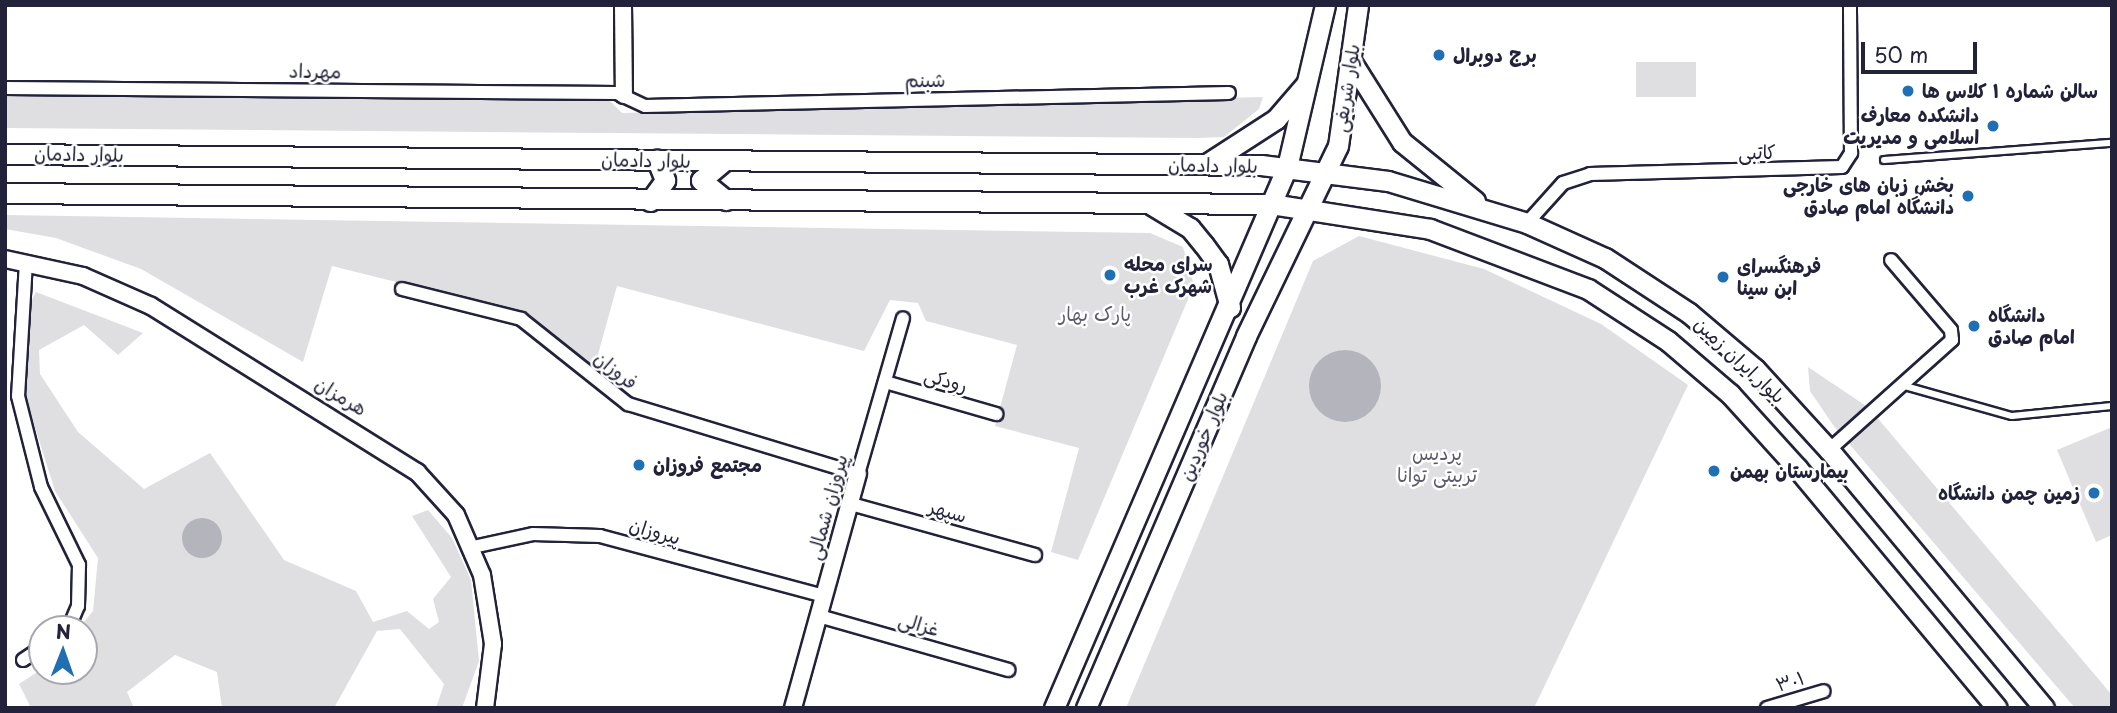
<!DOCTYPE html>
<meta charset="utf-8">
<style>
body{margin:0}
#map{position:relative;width:2117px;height:713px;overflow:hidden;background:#fff;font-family:"Playpen Sans","Playpen Sans Arabic",sans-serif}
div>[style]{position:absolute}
.green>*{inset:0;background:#dfdfe2;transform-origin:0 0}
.water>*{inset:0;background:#b4b4bc}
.round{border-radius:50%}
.roads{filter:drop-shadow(2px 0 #22223b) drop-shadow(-2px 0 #22223b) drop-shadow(0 2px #22223b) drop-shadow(0 -2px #22223b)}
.service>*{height:6px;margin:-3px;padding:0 3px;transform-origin:3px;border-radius:3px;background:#fff}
.minor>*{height:12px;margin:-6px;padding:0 6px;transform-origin:6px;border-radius:6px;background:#fff}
.tertiary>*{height:16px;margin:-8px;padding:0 8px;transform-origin:8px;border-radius:8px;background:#fff}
.secondary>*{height:19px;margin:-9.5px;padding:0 9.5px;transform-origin:9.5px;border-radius:9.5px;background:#fff}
.dots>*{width:19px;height:19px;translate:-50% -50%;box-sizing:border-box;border:4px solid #fff;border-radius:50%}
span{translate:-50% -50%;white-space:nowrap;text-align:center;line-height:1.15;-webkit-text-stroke:5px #fff;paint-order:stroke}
.poi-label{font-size:19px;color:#22223b;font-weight:700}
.left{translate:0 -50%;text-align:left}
.right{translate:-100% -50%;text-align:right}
.street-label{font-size:19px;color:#22223b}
.park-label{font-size:19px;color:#5b5b6d}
.frame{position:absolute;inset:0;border:7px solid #22223b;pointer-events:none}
.north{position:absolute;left:28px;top:615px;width:70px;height:70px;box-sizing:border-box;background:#fff;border:2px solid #a7a7b1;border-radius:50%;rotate:1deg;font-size:19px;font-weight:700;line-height:28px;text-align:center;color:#22223b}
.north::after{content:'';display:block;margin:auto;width:24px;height:32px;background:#1f6fb2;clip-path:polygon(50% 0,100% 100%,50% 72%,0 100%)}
.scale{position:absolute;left:1861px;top:42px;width:116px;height:32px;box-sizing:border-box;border:4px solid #22223b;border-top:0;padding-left:9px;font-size:21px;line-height:24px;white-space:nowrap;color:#22223b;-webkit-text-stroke:5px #fff;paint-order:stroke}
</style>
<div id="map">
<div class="green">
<i style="left:1636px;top:62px;width:60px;height:35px"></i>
<i style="clip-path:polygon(5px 95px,608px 99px,622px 113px,1263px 97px,1259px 109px,1224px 137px,1198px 138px,5px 128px)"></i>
<i style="clip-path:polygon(5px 215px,1150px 233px,1183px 247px,1194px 285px,1078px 560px,1051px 552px,1079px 448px,995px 426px,1017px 345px,926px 321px,918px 303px,890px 300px,864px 351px,617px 286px,594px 369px,529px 315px,332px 266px,303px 362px,141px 269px,56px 238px,5px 229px)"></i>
<i style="clip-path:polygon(1359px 236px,1484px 269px,1601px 324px,1688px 385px,1534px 708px,1126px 708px,1313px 261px)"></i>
<i style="clip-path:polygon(36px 292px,143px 333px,118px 355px,84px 325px,39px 350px,40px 374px,78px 432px,144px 489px,210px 453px,284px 560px,356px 591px,373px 622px,407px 611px,429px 629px,439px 622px,433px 599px,451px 577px,412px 516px,428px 510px,452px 538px,471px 580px,479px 661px,462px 708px,436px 708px,444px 684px,400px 629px,377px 631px,334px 708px,222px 708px,217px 672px,175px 655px,127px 692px,134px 708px,31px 708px,19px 684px,42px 669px,84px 671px,84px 629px,78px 629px,93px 611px,98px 558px,55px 491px,22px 386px,27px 309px)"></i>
<i style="clip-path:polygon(1808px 367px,1869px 408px,2112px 695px,2112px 708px,2075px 708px,1833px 425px,1810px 391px)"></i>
<i style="clip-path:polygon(2112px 427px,2112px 535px,2096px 542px,2057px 450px)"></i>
</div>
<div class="water">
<i class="round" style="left:1309px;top:350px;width:72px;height:72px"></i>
<i class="round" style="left:182px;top:518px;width:40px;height:40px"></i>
</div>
<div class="roads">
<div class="service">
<i style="left:1884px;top:160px;width:229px;rotate:-4.3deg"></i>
<i style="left:1905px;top:386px;width:111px;rotate:15.7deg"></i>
<i style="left:2012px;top:416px;width:100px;rotate:-5.7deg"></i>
</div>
<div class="minor">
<i style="left:5px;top:88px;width:612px;rotate:0.47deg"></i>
<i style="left:617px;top:93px;width:31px;rotate:25deg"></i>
<i style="left:645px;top:106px;width:584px;rotate:-1.28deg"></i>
<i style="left:1527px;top:223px;width:54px;rotate:-48deg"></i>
<i style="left:1563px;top:183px;width:28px;rotate:-18deg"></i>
<i style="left:1590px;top:174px;width:252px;rotate:-1.6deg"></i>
<i style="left:1842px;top:167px;width:17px;rotate:-57deg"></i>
<i style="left:1851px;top:153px;width:148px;rotate:-90.4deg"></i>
<i style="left:26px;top:262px;width:134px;rotate:93.4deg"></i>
<i style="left:18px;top:396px;width:94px;rotate:75.8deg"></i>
<i style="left:41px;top:487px;width:87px;rotate:64deg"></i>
<i style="left:79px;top:565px;width:41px;rotate:91.4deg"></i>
<i style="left:78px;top:606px;width:25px;rotate:113deg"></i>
<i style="left:402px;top:289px;width:123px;rotate:14.1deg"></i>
<i style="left:521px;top:319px;width:137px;rotate:38.5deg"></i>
<i style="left:628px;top:404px;width:240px;rotate:16.9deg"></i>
<i style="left:858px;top:474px;width:162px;rotate:-73.9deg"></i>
<i style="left:885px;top:382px;width:116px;rotate:16.1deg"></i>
<i style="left:1829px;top:450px;width:165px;rotate:-41.8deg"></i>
<i style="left:1952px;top:340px;width:10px;rotate:-96deg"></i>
<i style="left:1951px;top:330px;width:92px;rotate:-130.6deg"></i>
<i style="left:851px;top:504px;width:191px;rotate:15.5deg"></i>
<i style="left:473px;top:547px;width:61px;rotate:-12.2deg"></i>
<i style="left:533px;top:534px;width:67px;rotate:1.7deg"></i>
<i style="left:600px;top:536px;width:232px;rotate:15deg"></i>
<i style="left:819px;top:616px;width:197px;rotate:15.9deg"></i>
<i style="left:23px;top:660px;width:23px;rotate:-34deg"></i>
<i style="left:1767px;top:708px;width:59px;rotate:-16.6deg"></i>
</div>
<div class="tertiary">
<i style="left:623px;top:5px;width:90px;rotate:89.4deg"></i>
<i style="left:5px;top:259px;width:80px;rotate:12.3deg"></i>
<i style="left:83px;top:276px;width:74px;rotate:23.8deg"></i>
<i style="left:151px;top:306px;width:314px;rotate:32deg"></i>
<i style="left:417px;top:472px;width:58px;rotate:47.8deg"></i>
<i style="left:456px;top:515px;width:65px;rotate:66.6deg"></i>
<i style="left:482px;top:575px;width:70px;rotate:80.9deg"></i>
<i style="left:493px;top:644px;width:64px;rotate:97.1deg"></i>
<i style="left:793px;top:708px;width:243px;rotate:-74.5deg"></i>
</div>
<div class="secondary">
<i style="left:1351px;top:61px;width:96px;rotate:57.8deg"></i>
<i style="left:1402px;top:142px;width:94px;rotate:38.9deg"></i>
<i style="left:5px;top:154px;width:1256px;rotate:0.5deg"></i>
<i style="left:1261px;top:165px;width:128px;rotate:7.2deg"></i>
<i style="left:1388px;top:181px;width:145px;rotate:16.8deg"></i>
<i style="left:1527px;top:223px;width:85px;rotate:24.2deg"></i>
<i style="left:1605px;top:258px;width:100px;rotate:33.2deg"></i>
<i style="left:1689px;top:313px;width:87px;rotate:40.3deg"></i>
<i style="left:1755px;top:369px;width:110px;rotate:47.6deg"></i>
<i style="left:1829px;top:450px;width:336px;rotate:50.2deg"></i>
<i style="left:724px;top:161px;width:30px;rotate:140deg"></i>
<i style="left:701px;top:180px;width:32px;rotate:39deg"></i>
<i style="left:1208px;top:163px;width:81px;rotate:-32.9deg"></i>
<i style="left:1276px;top:119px;width:46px;rotate:-49.4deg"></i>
<i style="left:5px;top:193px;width:1266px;rotate:0.5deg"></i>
<i style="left:1271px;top:204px;width:161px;rotate:8.9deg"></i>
<i style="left:1430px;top:229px;width:169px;rotate:20.8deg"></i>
<i style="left:1588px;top:289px;width:95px;rotate:33deg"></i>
<i style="left:1668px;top:341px;width:82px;rotate:40.5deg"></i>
<i style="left:1730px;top:394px;width:100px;rotate:47.8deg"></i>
<i style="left:1797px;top:468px;width:312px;rotate:50.2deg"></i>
<i style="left:650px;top:201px;width:26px;rotate:-54deg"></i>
<i style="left:665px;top:180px;width:22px;rotate:-112deg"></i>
<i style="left:1152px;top:205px;width:44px;rotate:31.2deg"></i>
<i style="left:1190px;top:228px;width:22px;rotate:51deg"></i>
<i style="left:1204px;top:245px;width:24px;rotate:54deg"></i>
<i style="left:1218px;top:264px;width:45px;rotate:74.4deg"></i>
<i style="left:1054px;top:708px;width:589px;rotate:-66.7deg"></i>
<i style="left:1287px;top:167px;width:166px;rotate:-76.8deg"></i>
<i style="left:1086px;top:708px;width:405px;rotate:-66.7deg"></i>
<i style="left:1246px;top:336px;width:211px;rotate:-64.2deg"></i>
<i style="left:1338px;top:146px;width:142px;rotate:-81.9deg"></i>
</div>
</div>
<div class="dots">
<i style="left:1439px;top:55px;background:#1f6fb2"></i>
<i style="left:1908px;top:91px;background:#1f6fb2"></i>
<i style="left:1993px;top:126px;background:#1f6fb2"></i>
<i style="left:1968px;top:196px;background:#1f6fb2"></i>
<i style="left:1110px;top:275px;background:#1f6fb2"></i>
<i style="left:1723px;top:277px;background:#1f6fb2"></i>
<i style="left:1974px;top:326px;background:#1f6fb2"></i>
<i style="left:639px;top:465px;background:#1f6fb2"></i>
<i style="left:1714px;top:471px;background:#1f6fb2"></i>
<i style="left:2094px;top:493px;background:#1f6fb2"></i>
</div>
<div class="poi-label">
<span class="left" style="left:1453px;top:55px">برج دوبرال</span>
<span class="left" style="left:1922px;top:91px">سالن شماره ۱ کلاس ها</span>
<span class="right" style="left:1979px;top:126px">دانشکده معارف<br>اسلامی و مدیریت</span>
<span class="right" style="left:1954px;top:196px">بخش زبان های خارجی<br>دانشگاه امام صادق</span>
<span class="left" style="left:1124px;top:275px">سرای محله<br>شهرک غرب</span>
<span class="left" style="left:1737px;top:277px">فرهنگسرای<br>ابن سینا</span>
<span class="left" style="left:1988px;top:326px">دانشگاه<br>امام صادق</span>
<span class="left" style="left:653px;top:465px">مجتمع فروزان</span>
<span class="left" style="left:1730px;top:471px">بیمارستان بهمن</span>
<span class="right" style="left:2080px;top:493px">زمین چمن دانشگاه</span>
</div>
<div class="street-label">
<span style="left:315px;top:71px;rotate:1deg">مهرداد</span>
<span style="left:925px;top:80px;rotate:-1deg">شبنم</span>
<span style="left:1346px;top:88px;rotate:-81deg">بلوار شریفی</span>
<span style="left:1757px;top:152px;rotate:-1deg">کاتبی</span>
<span style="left:79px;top:154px;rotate:1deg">بلوار دادمان</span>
<span style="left:646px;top:160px;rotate:1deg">بلوار دادمان</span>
<span style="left:1213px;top:165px;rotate:1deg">بلوار دادمان</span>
<span style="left:1740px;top:360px;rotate:43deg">بلوار ایران زمین</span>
<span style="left:616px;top:370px;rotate:38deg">فروزان</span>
<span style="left:946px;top:380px;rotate:16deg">رودکی</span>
<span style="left:341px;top:396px;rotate:31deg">هرمزان</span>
<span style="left:1203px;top:436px;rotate:-67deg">بلوار خوردین</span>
<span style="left:827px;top:507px;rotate:-75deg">پیروزان شمالی</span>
<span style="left:948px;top:511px;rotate:16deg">سپهر</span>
<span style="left:655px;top:531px;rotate:16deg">پیروزان</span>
<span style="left:919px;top:624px;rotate:16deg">غزالی</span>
<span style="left:1790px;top:681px;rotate:-17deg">۳۰۱</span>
</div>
<div class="park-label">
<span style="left:1095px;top:314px">پارک بهار</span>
<span style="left:1437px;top:464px">پردیس<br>تربیتی توانا</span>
</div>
<div class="frame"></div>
<div class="north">N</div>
<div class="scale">50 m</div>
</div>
